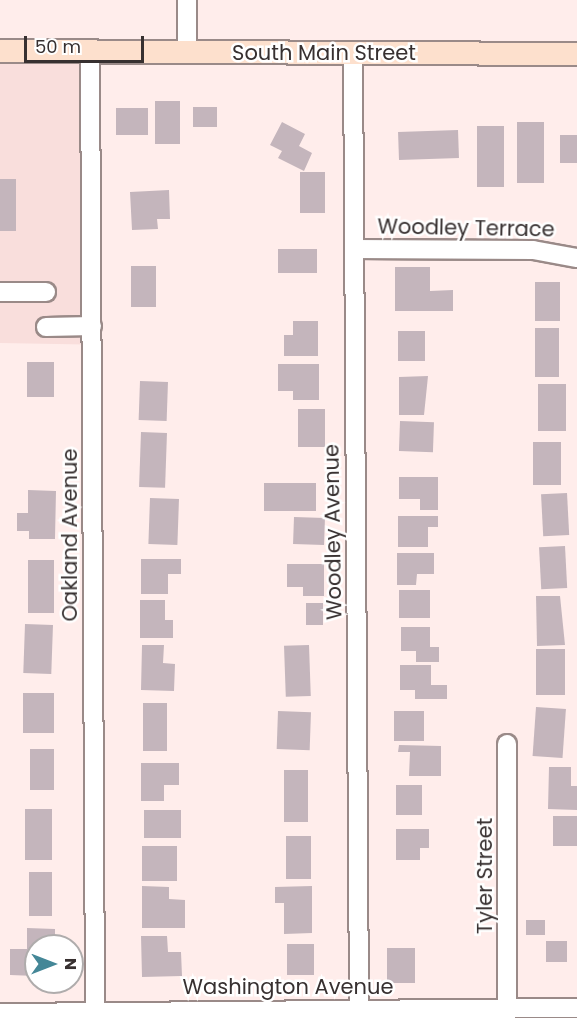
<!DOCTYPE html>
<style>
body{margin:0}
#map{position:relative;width:577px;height:1018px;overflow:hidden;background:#ffedeb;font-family:Poppins,sans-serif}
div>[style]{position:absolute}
.built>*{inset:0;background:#f9dedc;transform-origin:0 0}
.building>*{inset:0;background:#c4b5bc;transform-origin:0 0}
.roads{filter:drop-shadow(2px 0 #9a8a88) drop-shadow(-2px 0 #9a8a88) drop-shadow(0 2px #9a8a88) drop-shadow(0 -2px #9a8a88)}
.minor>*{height:18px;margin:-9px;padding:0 9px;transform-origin:9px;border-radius:9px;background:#fff}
.major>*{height:22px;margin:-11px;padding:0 11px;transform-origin:11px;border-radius:11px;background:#fde0cd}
span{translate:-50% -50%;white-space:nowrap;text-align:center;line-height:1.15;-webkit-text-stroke:5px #fff;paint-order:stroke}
.street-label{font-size:21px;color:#373030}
.north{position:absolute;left:24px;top:934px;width:60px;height:60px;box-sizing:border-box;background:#fff;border:2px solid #afacac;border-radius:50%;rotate:90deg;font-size:16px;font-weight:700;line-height:24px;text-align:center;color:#373030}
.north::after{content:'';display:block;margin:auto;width:21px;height:27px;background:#448797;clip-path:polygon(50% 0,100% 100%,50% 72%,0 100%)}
.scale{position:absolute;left:24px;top:36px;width:120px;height:27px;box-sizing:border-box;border:3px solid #373030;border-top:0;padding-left:8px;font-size:18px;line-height:21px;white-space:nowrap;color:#373030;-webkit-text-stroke:4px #fff;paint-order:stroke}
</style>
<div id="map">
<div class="built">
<i style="left:0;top:51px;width:90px;height:292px;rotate:1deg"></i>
</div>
<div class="building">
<i style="left:155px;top:101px;width:25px;height:43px"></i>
<i style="left:193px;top:107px;width:24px;height:20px"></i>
<i style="left:116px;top:108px;width:32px;height:27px"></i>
<i style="clip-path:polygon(282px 122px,305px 134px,299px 146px,312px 153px,304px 171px,278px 158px,282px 151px,270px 145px)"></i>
<i style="left:517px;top:122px;width:27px;height:61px"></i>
<i style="left:477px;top:126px;width:27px;height:61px"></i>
<i style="left:458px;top:130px;width:28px;height:60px;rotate:88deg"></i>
<i style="left:560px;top:135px;width:17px;height:28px"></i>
<i style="left:300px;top:172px;width:25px;height:41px"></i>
<i style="left:0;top:179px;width:16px;height:52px"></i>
<i style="clip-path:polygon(169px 190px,170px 219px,157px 219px,158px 229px,132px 230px,130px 192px)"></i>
<i style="left:278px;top:249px;width:39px;height:24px"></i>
<i style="left:131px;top:266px;width:25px;height:41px"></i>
<i style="clip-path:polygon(395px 267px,430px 267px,430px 291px,453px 290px,453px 311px,395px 311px)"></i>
<i style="left:535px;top:282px;width:25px;height:39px"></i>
<i style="clip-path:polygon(293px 321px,318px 321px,318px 356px,284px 356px,284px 335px,293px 335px)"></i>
<i style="left:535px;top:328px;width:24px;height:49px"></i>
<i style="left:398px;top:331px;width:27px;height:30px"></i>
<i style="left:27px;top:362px;width:27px;height:35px"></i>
<i style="clip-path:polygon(278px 364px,319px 364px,319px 400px,293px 400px,293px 391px,278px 391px)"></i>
<i style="clip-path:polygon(428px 376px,424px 415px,399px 415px,399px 377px)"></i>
<i style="left:140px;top:381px;width:28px;height:39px;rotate:2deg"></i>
<i style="left:538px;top:384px;width:28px;height:47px"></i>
<i style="left:298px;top:409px;width:27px;height:38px"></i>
<i style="left:400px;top:421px;width:34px;height:30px;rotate:2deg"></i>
<i style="left:141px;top:432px;width:26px;height:55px;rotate:2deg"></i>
<i style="left:533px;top:442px;width:28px;height:43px"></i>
<i style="clip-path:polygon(399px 477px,438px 477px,438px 510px,420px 510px,420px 499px,399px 499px)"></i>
<i style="left:264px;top:483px;width:52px;height:28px"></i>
<i style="clip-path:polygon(28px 490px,56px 491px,55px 539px,29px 539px,29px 531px,17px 531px,17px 513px,28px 513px)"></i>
<i style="left:567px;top:493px;width:42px;height:26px;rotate:87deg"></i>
<i style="left:150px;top:498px;width:29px;height:46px;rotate:2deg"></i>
<i style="clip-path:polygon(398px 516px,438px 516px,438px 527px,428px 527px,428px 547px,398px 547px)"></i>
<i style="left:294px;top:517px;width:31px;height:27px;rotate:2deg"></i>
<i style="left:565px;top:546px;width:42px;height:26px;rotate:87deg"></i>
<i style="clip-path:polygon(397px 553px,434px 553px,434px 574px,417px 574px,416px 585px,397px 585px)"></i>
<i style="clip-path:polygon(141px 559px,181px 559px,181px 574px,168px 574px,168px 594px,141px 594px)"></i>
<i style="left:28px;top:560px;width:26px;height:53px"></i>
<i style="clip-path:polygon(287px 564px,324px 564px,324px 596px,303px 596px,303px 587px,287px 587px)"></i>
<i style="left:399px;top:590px;width:31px;height:28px"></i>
<i style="clip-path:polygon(536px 596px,560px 596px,565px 645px,537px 646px)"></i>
<i style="clip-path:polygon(140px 600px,165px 600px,165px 620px,173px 620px,173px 638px,140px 638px)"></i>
<i style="left:306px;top:603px;width:17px;height:22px"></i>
<i style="left:25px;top:624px;width:28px;height:49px;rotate:2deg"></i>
<i style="clip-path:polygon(401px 627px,430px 627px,430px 647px,439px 647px,439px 662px,416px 662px,416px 651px,401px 651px)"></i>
<i style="clip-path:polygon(142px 645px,164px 645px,163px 663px,175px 664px,174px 691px,141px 690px)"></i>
<i style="left:309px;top:645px;width:51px;height:25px;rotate:88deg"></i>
<i style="left:536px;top:649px;width:29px;height:46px"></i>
<i style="clip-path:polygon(400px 665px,431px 665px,431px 685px,447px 685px,447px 699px,415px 699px,415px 690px,400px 690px)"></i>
<i style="left:23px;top:693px;width:31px;height:40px"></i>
<i style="left:143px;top:703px;width:24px;height:48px"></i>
<i style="left:536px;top:707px;width:30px;height:49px;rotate:4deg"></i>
<i style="left:278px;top:711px;width:33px;height:38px;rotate:2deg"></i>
<i style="left:394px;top:711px;width:30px;height:30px"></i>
<i style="clip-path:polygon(399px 745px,441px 746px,441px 776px,409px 776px,410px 752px,398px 752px)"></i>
<i style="left:30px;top:749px;width:24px;height:41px"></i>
<i style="clip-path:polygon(141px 763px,179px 763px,179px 785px,164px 785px,164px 801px,141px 801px)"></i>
<i style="clip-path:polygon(549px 767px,571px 767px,571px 786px,577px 786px,577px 810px,548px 809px)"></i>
<i style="left:284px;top:770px;width:24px;height:52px"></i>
<i style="left:396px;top:785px;width:26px;height:30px"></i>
<i style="left:25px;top:809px;width:27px;height:51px"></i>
<i style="left:144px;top:810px;width:37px;height:28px"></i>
<i style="left:553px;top:816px;width:24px;height:30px"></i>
<i style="clip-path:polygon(396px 829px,429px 829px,429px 848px,420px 848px,420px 860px,396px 860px)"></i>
<i style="left:286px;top:836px;width:25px;height:43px"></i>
<i style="left:142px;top:846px;width:35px;height:35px"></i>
<i style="left:29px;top:872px;width:23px;height:44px"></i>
<i style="clip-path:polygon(142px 886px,169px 887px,169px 899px,185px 900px,185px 928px,142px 928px)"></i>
<i style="clip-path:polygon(312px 886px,312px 933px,284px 934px,284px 903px,275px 903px,275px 887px)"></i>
<i style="left:526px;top:920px;width:19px;height:15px"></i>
<i style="clip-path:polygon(27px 928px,55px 929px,55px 946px,36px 946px,36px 976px,10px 975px,10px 949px,27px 949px)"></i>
<i style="clip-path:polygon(141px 936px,167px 936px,168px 952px,181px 952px,182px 976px,142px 977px)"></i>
<i style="left:546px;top:941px;width:21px;height:21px"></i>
<i style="left:287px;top:944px;width:27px;height:31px"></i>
<i style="left:387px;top:948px;width:28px;height:35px"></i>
</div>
<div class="roads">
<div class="minor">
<i style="left:187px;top:0;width:52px;rotate:90deg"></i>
<i style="left:90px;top:52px;width:966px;rotate:89.7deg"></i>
<i style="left:353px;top:53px;width:957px;rotate:89.64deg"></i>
<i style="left:354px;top:249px;width:179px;rotate:0.3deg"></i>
<i style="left:533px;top:250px;width:45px;rotate:10.3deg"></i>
<i style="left:0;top:292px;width:46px"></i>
<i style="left:46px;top:327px;width:46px;rotate:-1.2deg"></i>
<i style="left:507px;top:744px;width:265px;rotate:90deg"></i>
<i style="left:0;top:1013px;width:577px;rotate:-0.5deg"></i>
</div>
<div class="major">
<i style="left:0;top:51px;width:577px;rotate:0.3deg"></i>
</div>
</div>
<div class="street-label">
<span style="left:324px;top:53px">South Main Street</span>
<span style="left:466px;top:228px;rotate:1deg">Woodley Terrace</span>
<span style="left:333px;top:532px;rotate:-91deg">Woodley Avenue</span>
<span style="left:70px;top:535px;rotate:-90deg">Oakland Avenue</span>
<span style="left:485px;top:876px;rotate:-90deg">Tyler Street</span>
<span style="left:288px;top:987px">Washington Avenue</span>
</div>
<div class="north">N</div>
<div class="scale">50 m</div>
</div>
